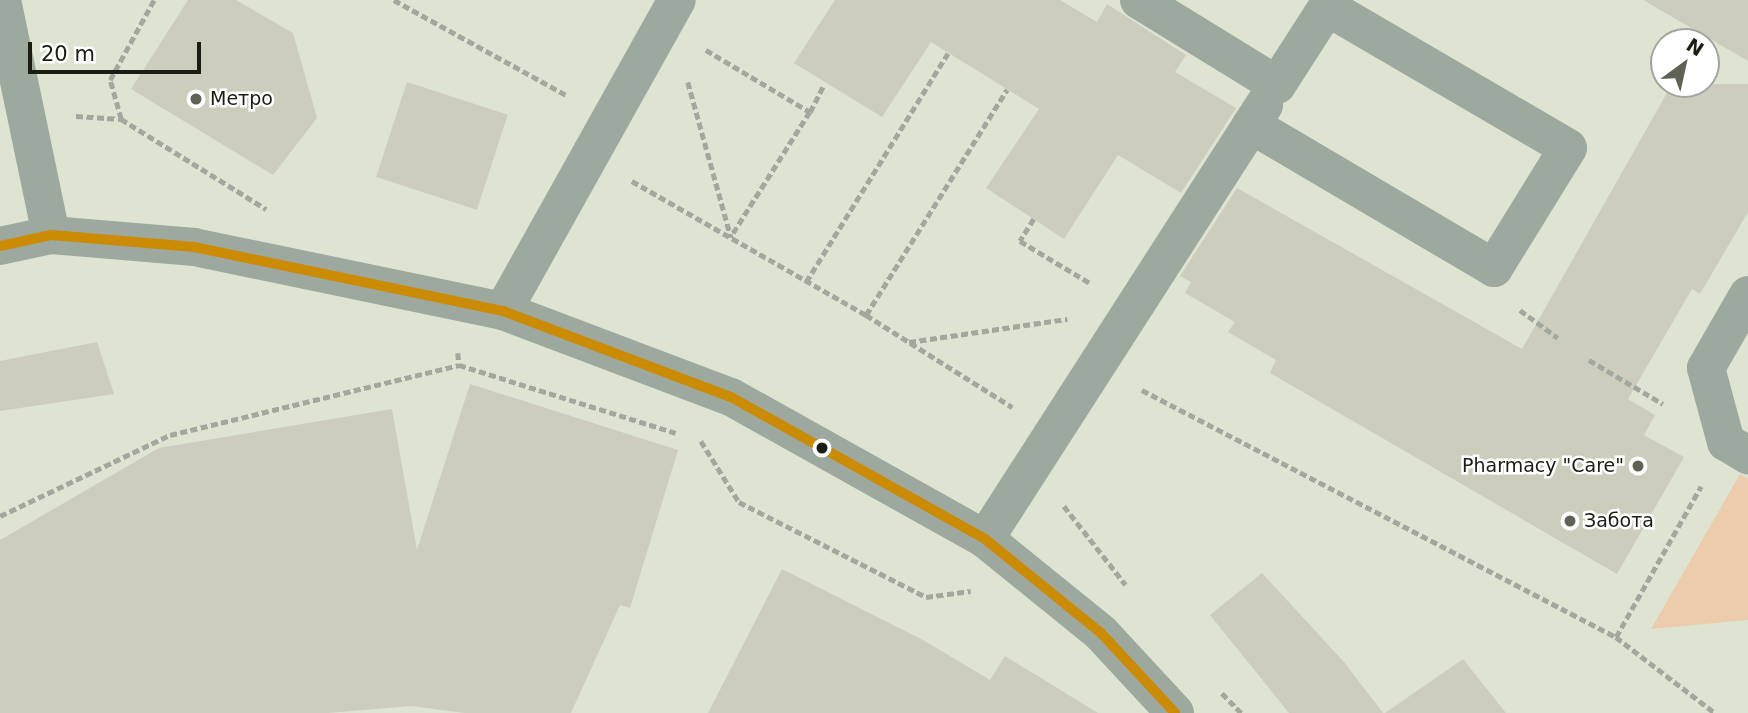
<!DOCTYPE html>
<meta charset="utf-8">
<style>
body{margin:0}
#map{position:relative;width:1748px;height:713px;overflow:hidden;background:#dee4d1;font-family:"DejaVu Sans",sans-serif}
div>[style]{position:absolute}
.green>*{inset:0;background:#ecccad}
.building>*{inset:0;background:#cdcdbe;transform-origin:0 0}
.path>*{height:4.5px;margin-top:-2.25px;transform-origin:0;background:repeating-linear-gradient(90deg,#a2a89e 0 7px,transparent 0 10.5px)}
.minor>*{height:38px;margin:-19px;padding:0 19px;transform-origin:19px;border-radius:19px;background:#9da99f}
.bus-1>*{height:10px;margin:-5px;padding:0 5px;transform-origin:5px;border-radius:5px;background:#cb8b03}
.dots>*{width:19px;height:19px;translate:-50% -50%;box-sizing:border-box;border:4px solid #fff;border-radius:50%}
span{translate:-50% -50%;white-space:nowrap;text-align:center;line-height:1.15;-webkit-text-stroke:5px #fff;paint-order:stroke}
.poi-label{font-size:19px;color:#1a1d11}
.left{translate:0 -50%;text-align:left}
.right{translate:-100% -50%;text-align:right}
.north{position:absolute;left:1650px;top:28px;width:70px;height:70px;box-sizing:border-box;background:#fff;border:2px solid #a3a5a0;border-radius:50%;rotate:33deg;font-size:19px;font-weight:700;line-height:28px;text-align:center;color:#1a1d11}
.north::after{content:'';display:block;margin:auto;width:24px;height:32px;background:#5f6354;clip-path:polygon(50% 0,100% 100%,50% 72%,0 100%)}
.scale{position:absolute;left:28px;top:42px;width:173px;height:32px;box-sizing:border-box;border:4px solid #1a1d11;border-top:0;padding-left:9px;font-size:21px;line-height:24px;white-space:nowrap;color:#1a1d11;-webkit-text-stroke:5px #fff;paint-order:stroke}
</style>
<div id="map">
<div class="green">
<i style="clip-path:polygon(1740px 474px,1748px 479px,1748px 620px,1651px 629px)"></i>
</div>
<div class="building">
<i style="clip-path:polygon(188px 0,236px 0,293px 33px,317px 118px,273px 175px,131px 89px)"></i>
<i style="clip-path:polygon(835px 0,1060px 0,1097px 22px,1107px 4px,1186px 55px,1175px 72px,1236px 108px,1181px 193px,1118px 155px,1064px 239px,986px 188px,1039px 109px,931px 42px,882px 117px,794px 63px)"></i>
<i style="clip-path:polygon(1643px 0,1748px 0,1748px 61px)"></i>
<i style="left:407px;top:82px;width:106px;height:100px;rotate:18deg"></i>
<i style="clip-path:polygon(1672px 84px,1748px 84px,1748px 212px,1700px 294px,1692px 289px,1628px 399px,1655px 415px,1644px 435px,1684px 457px,1617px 574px,1270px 373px,1276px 360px,1228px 332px,1235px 322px,1185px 293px,1191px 282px,1180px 276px,1237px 188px,1522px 349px)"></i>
<i style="clip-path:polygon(97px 342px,114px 394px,0 411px,0 361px)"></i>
<i style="clip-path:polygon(470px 384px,678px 450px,630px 608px,620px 605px,571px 713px,465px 713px,411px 706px,328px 713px,0 713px,0 540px,159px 448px,392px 409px,417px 550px)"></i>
<i style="clip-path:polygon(782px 569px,923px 640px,990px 680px,1005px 656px,1098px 713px,708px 713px)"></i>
<i style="clip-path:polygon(1262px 573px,1344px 662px,1383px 713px,1289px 713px,1210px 615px)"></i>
<i style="clip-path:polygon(1463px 659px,1506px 713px,1385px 713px)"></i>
</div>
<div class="path">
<i style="left:394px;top:0;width:199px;rotate:28.9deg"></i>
<i style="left:706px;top:50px;width:121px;rotate:30.8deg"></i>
<i style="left:810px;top:112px;width:148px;rotate:122.3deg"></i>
<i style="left:688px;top:82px;width:161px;rotate:74.5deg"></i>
<i style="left:810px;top:112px;width:30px;rotate:-63deg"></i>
<i style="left:76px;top:116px;width:45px;rotate:3.8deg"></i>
<i style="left:121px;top:119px;width:171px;rotate:31.8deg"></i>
<i style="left:121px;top:119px;width:41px;rotate:-105.8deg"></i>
<i style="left:110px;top:80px;width:91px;rotate:-61.2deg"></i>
<i style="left:632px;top:181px;width:270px;rotate:29.8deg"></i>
<i style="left:866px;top:315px;width:173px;rotate:32.2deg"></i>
<i style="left:1034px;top:219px;width:26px;rotate:122deg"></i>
<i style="left:1020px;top:241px;width:82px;rotate:31deg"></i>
<i style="left:806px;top:282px;width:269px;rotate:-58.2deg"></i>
<i style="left:1520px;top:310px;width:47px;rotate:36.4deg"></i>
<i style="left:866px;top:315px;width:266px;rotate:-58deg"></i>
<i style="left:909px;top:342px;width:160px;rotate:-8.3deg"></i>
<i style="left:458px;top:353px;width:12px;rotate:85deg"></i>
<i style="left:459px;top:365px;width:227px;rotate:17.4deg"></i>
<i style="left:1589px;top:360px;width:86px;rotate:30.7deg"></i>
<i style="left:1142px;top:390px;width:534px;rotate:27.52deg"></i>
<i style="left:1616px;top:637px;width:173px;rotate:-60.6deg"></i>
<i style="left:701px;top:441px;width:72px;rotate:58.1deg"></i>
<i style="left:739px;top:502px;width:210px;rotate:26.9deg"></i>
<i style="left:926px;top:597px;width:45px;rotate:-7.6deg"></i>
<i style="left:1064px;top:506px;width:100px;rotate:51.9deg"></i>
<i style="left:0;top:516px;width:188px;rotate:-25.5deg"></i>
<i style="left:170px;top:435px;width:297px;rotate:-13.6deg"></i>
<i style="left:1616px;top:637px;width:125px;rotate:37.5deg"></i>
<i style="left:1222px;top:693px;width:28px;rotate:46deg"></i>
</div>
<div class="minor">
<i style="left:2px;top:0;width:240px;rotate:78.2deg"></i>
<i style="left:1139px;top:0;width:162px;rotate:31.6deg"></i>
<i style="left:1277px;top:85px;width:93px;rotate:-57.3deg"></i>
<i style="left:1327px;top:7px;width:279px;rotate:30.3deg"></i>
<i style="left:1568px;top:148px;width:141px;rotate:121.7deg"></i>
<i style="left:1494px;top:268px;width:282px;rotate:-149.5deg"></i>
<i style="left:0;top:246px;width:52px;rotate:-12.2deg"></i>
<i style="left:51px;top:235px;width:144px;rotate:4.8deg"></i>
<i style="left:194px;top:247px;width:316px;rotate:11.7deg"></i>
<i style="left:503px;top:311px;width:244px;rotate:20.7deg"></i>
<i style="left:731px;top:397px;width:291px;rotate:29.2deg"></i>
<i style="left:985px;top:539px;width:149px;rotate:39deg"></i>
<i style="left:1101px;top:633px;width:109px;rotate:47.2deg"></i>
<i style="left:1748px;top:295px;width:84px;rotate:119.9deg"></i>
<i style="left:1706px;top:368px;width:77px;rotate:74.9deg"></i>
<i style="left:1726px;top:442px;width:26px;rotate:31deg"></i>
<i style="left:503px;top:311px;width:356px;rotate:-60.8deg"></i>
<i style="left:985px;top:539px;width:516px;rotate:-57.26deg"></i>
</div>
<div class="bus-1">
<i style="left:0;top:246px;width:52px;rotate:-12.2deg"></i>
<i style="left:51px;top:235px;width:144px;rotate:4.8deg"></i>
<i style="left:194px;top:247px;width:316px;rotate:11.7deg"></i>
<i style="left:503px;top:311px;width:244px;rotate:20.7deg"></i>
<i style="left:731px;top:397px;width:291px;rotate:29.2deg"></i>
<i style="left:985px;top:539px;width:149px;rotate:39deg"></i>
<i style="left:1101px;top:633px;width:109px;rotate:47.2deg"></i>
</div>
<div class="dots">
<i style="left:196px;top:99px;background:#5f6354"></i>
<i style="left:822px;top:448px;background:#1a1d11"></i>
<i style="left:1638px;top:466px;background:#5f6354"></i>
<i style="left:1570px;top:521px;background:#5f6354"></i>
</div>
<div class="poi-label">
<span class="left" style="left:210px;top:99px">Метро</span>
<span class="right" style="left:1624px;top:466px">Pharmacy "Care"</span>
<span class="left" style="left:1584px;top:521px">Забота</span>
</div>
<div class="north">N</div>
<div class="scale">20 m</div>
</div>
